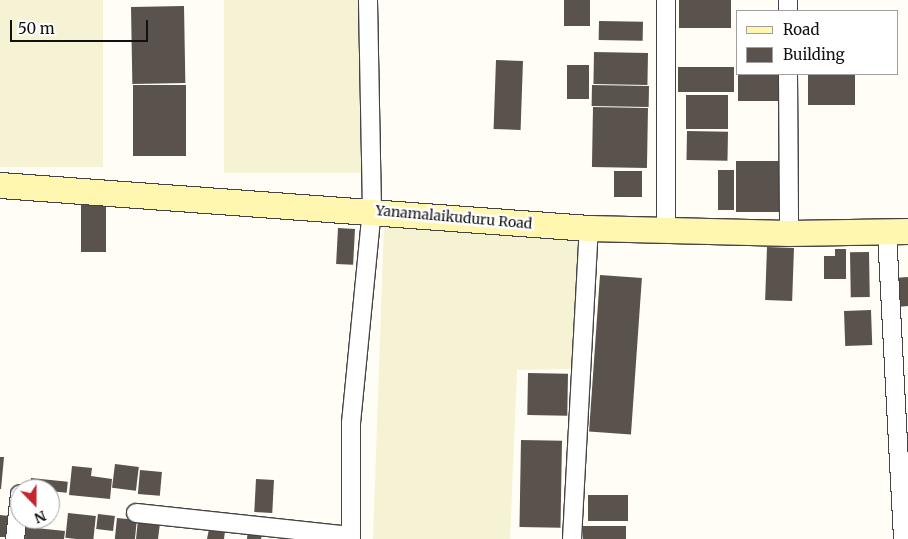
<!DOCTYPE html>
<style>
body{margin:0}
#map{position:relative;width:908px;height:539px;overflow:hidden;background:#fffdf5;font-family:Merriweather,serif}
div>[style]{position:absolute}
.farmland>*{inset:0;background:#f6f3d4;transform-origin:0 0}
.building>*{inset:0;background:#5a524d;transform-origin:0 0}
.roads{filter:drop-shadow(1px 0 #444) drop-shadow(-1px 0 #444) drop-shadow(0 1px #444) drop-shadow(0 -1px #444)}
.street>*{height:18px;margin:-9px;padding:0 9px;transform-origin:9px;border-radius:9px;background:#fff}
.secondary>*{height:25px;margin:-12.5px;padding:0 12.5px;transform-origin:12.5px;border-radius:12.5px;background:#fff6b0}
span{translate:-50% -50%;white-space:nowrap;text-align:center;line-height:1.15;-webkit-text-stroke:5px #fff;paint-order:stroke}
.street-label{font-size:14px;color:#111}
.legend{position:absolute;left:736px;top:10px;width:162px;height:65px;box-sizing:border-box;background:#fff;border:1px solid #a0a0a0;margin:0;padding:6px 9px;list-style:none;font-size:15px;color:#111}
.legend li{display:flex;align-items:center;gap:10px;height:25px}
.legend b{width:25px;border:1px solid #a0a0a0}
.north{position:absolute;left:10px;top:479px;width:50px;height:50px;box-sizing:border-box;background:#fff;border:1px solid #a0a0a0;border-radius:50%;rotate:158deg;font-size:14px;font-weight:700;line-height:20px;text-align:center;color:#111}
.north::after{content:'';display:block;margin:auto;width:18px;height:22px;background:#c4262e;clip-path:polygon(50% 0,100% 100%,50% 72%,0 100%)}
.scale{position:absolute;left:10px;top:20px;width:138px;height:22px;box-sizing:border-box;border:2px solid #111;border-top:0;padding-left:6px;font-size:15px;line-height:18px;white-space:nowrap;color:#111;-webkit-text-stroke:4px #fff;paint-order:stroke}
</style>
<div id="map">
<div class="farmland">
<i style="left:0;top:0;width:103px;height:167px"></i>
<i style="left:224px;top:0;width:145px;height:173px"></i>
<i style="clip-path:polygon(384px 224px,584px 241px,572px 369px,517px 370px,510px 539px,373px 539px)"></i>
</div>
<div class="building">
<i style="left:564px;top:0;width:26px;height:26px"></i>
<i style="left:679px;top:0;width:52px;height:28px"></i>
<i style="left:184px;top:6px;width:77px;height:53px;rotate:89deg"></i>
<i style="left:599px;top:21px;width:44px;height:19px;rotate:1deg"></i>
<i style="left:594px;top:52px;width:54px;height:32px;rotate:1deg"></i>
<i style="left:496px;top:60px;width:27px;height:69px;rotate:2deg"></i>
<i style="left:567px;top:65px;width:22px;height:34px"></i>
<i style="left:678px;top:67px;width:56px;height:25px"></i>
<i style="left:738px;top:74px;width:42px;height:27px"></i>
<i style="left:808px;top:74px;width:47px;height:31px"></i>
<i style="left:186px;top:85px;width:71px;height:53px;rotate:90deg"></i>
<i style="left:592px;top:85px;width:57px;height:21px;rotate:1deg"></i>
<i style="left:686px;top:95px;width:42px;height:34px"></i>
<i style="left:593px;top:107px;width:55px;height:60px;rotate:1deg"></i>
<i style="left:687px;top:131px;width:41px;height:29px;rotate:1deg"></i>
<i style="left:736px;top:161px;width:45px;height:51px"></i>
<i style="left:718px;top:170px;width:16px;height:40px"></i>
<i style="left:614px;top:171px;width:28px;height:26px"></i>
<i style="left:81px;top:203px;width:25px;height:49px"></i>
<i style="left:338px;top:228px;width:17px;height:36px;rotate:3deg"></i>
<i style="left:767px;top:247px;width:27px;height:53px;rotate:2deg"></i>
<i style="clip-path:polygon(835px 249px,846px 249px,846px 279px,824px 279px,824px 256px,835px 256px)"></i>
<i style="left:869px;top:252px;width:45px;height:19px;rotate:89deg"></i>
<i style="left:600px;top:275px;width:42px;height:157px;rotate:4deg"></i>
<i style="clip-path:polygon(908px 277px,908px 306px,897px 307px,894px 278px)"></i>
<i style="left:871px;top:310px;width:35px;height:27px;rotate:88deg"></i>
<i style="left:528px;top:373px;width:40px;height:42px;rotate:1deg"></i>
<i style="left:521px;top:440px;width:41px;height:87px;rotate:1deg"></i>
<i style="clip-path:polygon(0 457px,4px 457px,1px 489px,0 489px)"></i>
<i style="left:115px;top:464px;width:24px;height:24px;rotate:7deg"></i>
<i style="clip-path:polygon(72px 466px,92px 468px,91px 476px,112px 479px,110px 499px,69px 495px)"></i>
<i style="left:140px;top:470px;width:22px;height:24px;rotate:5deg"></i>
<i style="left:31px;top:478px;width:37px;height:11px;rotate:6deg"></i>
<i style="left:256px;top:479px;width:18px;height:33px;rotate:3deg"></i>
<i style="left:588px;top:495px;width:40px;height:26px"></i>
<i style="left:68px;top:513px;width:28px;height:25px;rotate:6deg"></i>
<i style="left:98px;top:514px;width:17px;height:15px;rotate:7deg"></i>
<i style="clip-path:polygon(0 515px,9px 516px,6px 537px,0 537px)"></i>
<i style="left:117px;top:518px;width:20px;height:21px;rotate:6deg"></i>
<i style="clip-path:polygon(138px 520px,160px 523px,158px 539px,136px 539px)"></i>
<i style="left:583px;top:526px;width:43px;height:13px"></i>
<i style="clip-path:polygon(26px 527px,65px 531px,64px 539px,25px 539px)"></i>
<i style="clip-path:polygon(248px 528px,263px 530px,261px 539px,247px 539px)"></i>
<i style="clip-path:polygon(209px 529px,225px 531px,224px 539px,207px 539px)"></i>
</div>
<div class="roads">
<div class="street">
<i style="left:788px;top:0;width:11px;rotate:90deg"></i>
<i style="left:788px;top:74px;width:159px;rotate:89.6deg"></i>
<i style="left:666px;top:227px;width:227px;rotate:-90deg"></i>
<i style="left:887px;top:233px;width:306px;rotate:87deg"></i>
<i style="left:136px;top:513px;width:216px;rotate:6.1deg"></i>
<i style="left:15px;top:539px;width:45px;rotate:-83.7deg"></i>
<i style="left:351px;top:539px;width:116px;rotate:-90deg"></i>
<i style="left:351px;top:423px;width:214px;rotate:-84.4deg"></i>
<i style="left:372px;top:210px;width:210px;rotate:-91.1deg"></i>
<i style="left:572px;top:539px;width:311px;rotate:-86.9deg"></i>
</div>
<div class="secondary">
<i style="left:0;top:185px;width:591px;rotate:4.18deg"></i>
<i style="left:589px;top:228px;width:200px;rotate:1.4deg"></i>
<i style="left:789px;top:233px;width:119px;rotate:-1deg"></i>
</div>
</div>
<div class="street-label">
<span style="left:454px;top:217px;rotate:5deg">Yanamalaikuduru Road</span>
</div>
<ul class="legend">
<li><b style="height:6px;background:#fff6b0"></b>Road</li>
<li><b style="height:14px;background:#5a524d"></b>Building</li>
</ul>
<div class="north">N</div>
<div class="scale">50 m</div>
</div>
